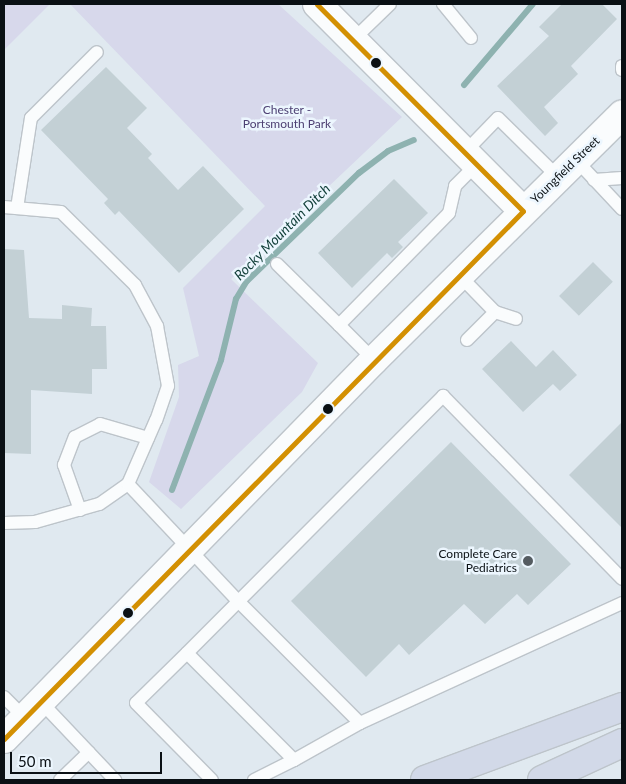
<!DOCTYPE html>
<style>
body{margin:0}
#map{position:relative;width:626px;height:784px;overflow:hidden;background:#e0e9f0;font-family:Lato,sans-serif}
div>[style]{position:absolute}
.green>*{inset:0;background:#d7d8eb}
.stream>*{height:6px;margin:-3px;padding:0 3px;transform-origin:3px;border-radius:3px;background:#8eb2b0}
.building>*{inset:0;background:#c3d0d5;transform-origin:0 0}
.roads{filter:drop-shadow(1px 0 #bdc4ca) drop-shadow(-1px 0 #bdc4ca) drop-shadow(0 1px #bdc4ca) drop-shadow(0 -1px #bdc4ca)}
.service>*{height:12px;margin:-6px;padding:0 6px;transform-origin:6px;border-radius:6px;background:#fafcfd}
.tertiary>*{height:28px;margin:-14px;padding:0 14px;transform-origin:14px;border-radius:14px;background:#fafcfd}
.motorway>*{height:28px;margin:-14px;padding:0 14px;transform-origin:14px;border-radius:14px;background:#d2d9e8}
.bus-1>*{height:5px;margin:-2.5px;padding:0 2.5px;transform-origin:2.5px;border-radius:2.5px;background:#d39003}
.dots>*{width:14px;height:14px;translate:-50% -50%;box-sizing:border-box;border:2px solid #ecf6fe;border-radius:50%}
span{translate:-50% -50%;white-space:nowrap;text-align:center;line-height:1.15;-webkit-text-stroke:5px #ecf6fe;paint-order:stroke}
.park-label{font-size:12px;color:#4d4073}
.street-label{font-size:12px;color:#0a1014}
.poi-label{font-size:12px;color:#0a1014}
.right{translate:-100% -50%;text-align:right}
.water-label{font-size:14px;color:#103e38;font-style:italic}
.frame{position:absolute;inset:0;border:5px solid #0a1014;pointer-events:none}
.scale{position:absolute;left:10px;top:752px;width:152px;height:22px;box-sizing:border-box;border:2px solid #0a1014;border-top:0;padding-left:6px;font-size:15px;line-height:18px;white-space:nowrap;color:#0a1014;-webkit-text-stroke:4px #ecf6fe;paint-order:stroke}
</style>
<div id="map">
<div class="green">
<i style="clip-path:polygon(4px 4px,50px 4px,4px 50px)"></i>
<i style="clip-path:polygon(70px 4px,278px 4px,402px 117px,231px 279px,318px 363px,302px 392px,181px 509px,149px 482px,179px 397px,178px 365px,199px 356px,183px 288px,265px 206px)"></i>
</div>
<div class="stream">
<i style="left:464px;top:85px;width:106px;rotate:-49.6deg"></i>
<i style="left:172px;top:490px;width:139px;rotate:-69.3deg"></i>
<i style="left:221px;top:360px;width:63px;rotate:-76.2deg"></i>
<i style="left:236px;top:299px;width:21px;rotate:-59deg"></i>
<i style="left:247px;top:281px;width:156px;rotate:-44deg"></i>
<i style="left:359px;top:173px;width:36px;rotate:-37deg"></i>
<i style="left:388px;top:151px;width:28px;rotate:-23deg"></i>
</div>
<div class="building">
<i style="clip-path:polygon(562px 4px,602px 4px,617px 19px,571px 66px,578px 74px,544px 107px,558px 123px,545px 136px,497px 86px,549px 36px,539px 27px)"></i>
<i style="clip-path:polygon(106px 67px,147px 108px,127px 128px,152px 154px,148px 158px,178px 190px,203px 166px,244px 209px,179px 273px,119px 211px,115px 215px,104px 203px,108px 199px,41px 130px)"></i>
<i style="clip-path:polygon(394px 179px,428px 213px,398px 242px,403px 247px,392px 258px,387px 253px,352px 288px,318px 253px)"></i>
<i style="clip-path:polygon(4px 249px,24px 250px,29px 318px,62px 319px,62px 305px,92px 308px,91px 326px,106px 326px,107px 369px,92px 369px,92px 394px,31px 390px,31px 454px,4px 453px)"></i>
<i style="left:593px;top:262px;width:28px;height:48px;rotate:45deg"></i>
<i style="clip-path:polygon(511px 341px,536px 367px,553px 350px,577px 375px,560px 391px,553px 384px,523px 412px,482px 369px)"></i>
<i style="clip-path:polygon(622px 422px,622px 528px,569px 475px)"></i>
<i style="clip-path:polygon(451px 442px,571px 564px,528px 605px,517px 594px,485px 624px,464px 604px,409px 655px,399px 644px,366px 677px,291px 601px)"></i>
</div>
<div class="roads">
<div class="service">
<i style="left:443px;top:4px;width:44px;rotate:50.5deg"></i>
<i style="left:354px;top:39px;width:50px;rotate:-44.2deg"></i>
<i style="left:622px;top:66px;width:4px;rotate:90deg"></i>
<i style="left:465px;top:152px;width:47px;rotate:-45.9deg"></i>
<i style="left:498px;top:118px;width:84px;rotate:44.5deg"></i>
<i style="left:576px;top:160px;width:67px;rotate:46.8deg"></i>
<i style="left:594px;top:180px;width:28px;rotate:-4deg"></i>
<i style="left:4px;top:207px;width:57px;rotate:5deg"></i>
<i style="left:61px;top:212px;width:104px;rotate:44.6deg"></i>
<i style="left:135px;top:285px;width:47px;rotate:61.8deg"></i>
<i style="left:157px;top:326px;width:61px;rotate:79.6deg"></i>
<i style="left:168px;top:386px;width:36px;rotate:109deg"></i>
<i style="left:156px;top:420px;width:70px;rotate:113.6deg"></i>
<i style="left:128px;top:484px;width:35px;rotate:145deg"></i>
<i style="left:99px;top:504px;width:66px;rotate:164.3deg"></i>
<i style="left:35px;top:522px;width:31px;rotate:178deg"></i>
<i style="left:17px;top:208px;width:91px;rotate:-81.2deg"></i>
<i style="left:31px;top:118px;width:93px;rotate:-45deg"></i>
<i style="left:277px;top:264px;width:87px;rotate:44.5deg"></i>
<i style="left:459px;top:275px;width:52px;rotate:45.8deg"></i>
<i style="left:467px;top:340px;width:40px;rotate:-45deg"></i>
<i style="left:495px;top:312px;width:22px;rotate:18deg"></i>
<i style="left:374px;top:360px;width:49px;rotate:-135deg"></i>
<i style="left:339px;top:325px;width:157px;rotate:-45.5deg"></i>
<i style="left:449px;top:213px;width:28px;rotate:-77deg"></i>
<i style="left:455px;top:186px;width:31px;rotate:-45deg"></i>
<i style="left:128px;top:484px;width:162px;rotate:46.8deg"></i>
<i style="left:239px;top:602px;width:171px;rotate:45deg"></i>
<i style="left:360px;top:723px;width:288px;rotate:-24.6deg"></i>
<i style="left:80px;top:510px;width:48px;rotate:-109.6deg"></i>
<i style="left:64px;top:465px;width:30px;rotate:-69deg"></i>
<i style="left:75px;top:437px;width:28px;rotate:-27deg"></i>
<i style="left:100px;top:424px;width:50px;rotate:16.3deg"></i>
<i style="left:187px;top:653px;width:71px;rotate:135.6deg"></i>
<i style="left:136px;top:703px;width:108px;rotate:45.4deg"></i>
<i style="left:4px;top:697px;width:30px;rotate:45deg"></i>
<i style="left:41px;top:702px;width:108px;rotate:46.5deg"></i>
<i style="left:360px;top:723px;width:76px;rotate:150.7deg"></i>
<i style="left:294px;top:760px;width:151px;rotate:-135deg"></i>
<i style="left:187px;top:653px;width:363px;rotate:-45.1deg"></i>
<i style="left:443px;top:396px;width:256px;rotate:45.6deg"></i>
<i style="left:60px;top:780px;width:40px;rotate:-44deg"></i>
<i style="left:254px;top:780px;width:45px;rotate:-26.6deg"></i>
</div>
<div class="tertiary">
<i style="left:317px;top:4px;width:292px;rotate:45.1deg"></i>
<i style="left:4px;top:739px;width:530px;rotate:-45.69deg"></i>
<i style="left:374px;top:360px;width:349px;rotate:-44.7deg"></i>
</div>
<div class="motorway">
<i style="left:425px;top:780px;width:210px;rotate:-20.3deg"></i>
<i style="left:542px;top:780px;width:88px;rotate:-24.8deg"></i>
</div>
</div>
<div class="bus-1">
<i style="left:4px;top:739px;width:740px;rotate:-45.49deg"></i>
<i style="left:523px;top:211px;width:292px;rotate:-134.9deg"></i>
</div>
<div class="dots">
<i style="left:376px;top:63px;background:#0a1014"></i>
<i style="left:328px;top:409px;background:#0a1014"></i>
<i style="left:528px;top:561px;background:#555c61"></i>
<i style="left:128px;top:613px;background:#0a1014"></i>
</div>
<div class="park-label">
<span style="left:287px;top:117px">Chester -<br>Portsmouth Park</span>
</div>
<div class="street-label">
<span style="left:565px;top:170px;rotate:-44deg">Youngfield Street</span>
</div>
<div class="poi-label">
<span class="right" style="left:517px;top:561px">Complete Care<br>Pediatrics</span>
</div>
<div class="water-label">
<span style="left:282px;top:232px;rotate:-45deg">Rocky Mountain Ditch</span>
</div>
<div class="frame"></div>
<div class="scale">50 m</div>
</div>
